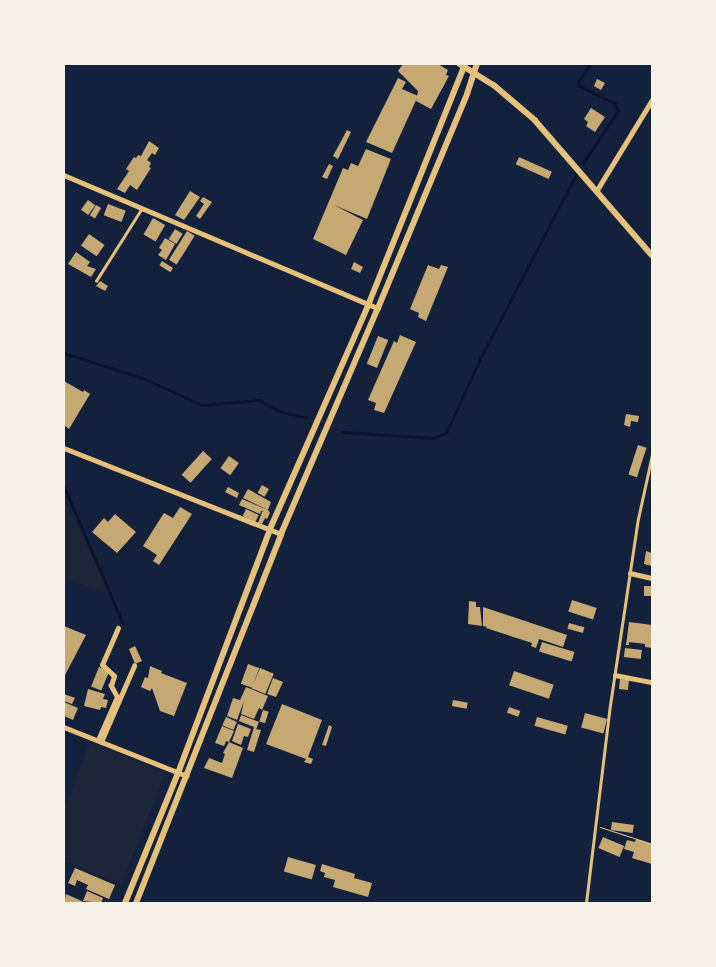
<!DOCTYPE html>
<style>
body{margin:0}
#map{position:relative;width:716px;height:967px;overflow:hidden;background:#14213d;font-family:Roboto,sans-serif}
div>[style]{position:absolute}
.green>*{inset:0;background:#1d2539}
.stream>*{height:2.5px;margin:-1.25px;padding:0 1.25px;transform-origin:1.25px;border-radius:1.25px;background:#0b132b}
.building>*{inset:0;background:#c6a872;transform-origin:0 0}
.path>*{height:1px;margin:-0.5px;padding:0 0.5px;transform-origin:0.5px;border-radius:0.5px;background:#e5c07b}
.service>*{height:2.5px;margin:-1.25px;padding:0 1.25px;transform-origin:1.25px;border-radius:1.25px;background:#e5c07b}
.minor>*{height:4.5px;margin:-2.25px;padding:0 2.25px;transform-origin:2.25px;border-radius:2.25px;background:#e5c07b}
.tertiary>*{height:5.5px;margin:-2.75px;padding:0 2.75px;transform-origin:2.75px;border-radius:2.75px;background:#e5c07b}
.secondary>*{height:6px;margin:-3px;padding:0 3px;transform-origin:3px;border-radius:3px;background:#e5c07b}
span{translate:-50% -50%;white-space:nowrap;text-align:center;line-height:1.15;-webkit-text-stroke:5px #f6f1e7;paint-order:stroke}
.frame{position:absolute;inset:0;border:65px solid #f6f1e7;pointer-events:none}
</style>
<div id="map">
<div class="green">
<i style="clip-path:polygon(64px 500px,114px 596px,64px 578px)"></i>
<i style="clip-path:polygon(90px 742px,165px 773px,121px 884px,64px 861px,64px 811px)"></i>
</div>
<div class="stream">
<i style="left:583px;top:163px;width:63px;rotate:-56.1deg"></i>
<i style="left:618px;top:111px;width:8px;rotate:-113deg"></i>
<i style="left:615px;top:104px;width:40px;rotate:-153.4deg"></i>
<i style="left:579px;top:86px;width:4px;rotate:-104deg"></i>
<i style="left:578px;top:82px;width:22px;rotate:-56deg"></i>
<i style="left:64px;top:353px;width:83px;rotate:17.6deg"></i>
<i style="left:143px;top:378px;width:65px;rotate:24.6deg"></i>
<i style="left:202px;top:405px;width:57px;rotate:-5deg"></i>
<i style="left:259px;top:400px;width:26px;rotate:28deg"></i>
<i style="left:282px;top:412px;width:25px;rotate:12deg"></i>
<i style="left:342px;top:432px;width:92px;rotate:3.7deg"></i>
<i style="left:434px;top:438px;width:13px;rotate:-23deg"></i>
<i style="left:446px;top:433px;width:81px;rotate:-65.3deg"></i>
<i style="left:480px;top:359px;width:210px;rotate:-62.5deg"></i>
<i style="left:64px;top:486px;width:149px;rotate:66.7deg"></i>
</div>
<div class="building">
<i style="clip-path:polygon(403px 64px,438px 64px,448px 70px,446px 75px,449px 76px,431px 109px,416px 101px,418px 91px,398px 71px)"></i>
<i style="clip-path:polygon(398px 78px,406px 82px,402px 89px,418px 96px,392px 153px,366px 142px)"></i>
<i style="clip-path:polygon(597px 79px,605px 83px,601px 90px,594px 86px)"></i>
<i style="clip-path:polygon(591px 108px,605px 117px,595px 132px,586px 126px,588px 122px,584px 119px)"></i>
<i style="clip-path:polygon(347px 130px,351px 132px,338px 159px,333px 156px)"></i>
<i style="clip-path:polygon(149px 141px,159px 148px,155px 155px,152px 153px,147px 160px,151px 163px,149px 167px,151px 168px,137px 190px,130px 185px,125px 193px,117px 189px,129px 171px,126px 169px,134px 157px,136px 158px,138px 155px,141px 156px)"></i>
<i style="clip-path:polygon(366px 149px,391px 159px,367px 219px,334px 205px,363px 220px,346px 255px,313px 239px,343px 168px,348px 170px,351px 163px,358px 166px)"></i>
<i style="left:519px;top:157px;width:36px;height:8px;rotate:24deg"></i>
<i style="clip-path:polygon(329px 164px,333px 166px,327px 179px,322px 177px)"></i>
<i style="clip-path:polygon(190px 191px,200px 197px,184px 220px,175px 215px)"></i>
<i style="clip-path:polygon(203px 197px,212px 202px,200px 219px,196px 216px,204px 204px,200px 201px)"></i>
<i style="left:88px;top:200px;width:9px;height:12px;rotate:36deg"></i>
<i style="left:108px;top:204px;width:19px;height:12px;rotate:21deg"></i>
<i style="left:96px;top:205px;width:6px;height:12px;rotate:31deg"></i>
<i style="left:153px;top:218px;width:14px;height:19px;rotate:30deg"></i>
<i style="left:175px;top:229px;width:9px;height:12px;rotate:32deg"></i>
<i style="left:187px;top:231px;width:9px;height:34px;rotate:32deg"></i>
<i style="left:89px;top:234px;width:19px;height:14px;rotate:35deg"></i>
<i style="clip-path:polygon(165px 238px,175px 244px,166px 260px,158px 255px,162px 250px,159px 248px)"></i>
<i style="clip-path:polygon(76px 252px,90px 262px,87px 266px,96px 269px,91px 277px,68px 264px)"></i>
<i style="left:162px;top:261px;width:13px;height:5px;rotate:32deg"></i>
<i style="clip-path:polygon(354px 262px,363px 267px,360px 273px,351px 269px)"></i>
<i style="clip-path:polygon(428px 265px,439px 269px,441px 265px,448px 267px,426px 321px,418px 317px,419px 313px,410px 309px)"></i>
<i style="clip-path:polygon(100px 281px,108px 286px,105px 291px,96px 286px)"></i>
<i style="clip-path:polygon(400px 335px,416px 342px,384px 413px,374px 410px,376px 403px,368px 400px,394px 341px,397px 343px)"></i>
<i style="left:378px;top:336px;width:11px;height:30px;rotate:22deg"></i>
<i style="clip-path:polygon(64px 381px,83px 392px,84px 390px,90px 394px,69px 429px,64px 425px)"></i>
<i style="clip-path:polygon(626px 414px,639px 416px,638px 422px,631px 421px,630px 427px,624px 425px)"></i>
<i style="left:638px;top:445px;width:9px;height:31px;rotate:18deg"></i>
<i style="left:203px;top:451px;width:12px;height:32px;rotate:42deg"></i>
<i style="left:229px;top:456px;width:12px;height:15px;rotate:35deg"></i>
<i style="left:262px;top:485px;width:8px;height:9px;rotate:30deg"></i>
<i style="clip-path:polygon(228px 487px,239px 493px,237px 498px,225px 492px)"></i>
<i style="clip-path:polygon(248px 489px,271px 502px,268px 510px,243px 498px)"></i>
<i style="clip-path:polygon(242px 499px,268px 510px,270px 513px,267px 519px,265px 518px,262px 524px,258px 523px,262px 512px,264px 512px,261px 511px,260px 514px,239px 505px)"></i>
<i style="clip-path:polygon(180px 507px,192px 514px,159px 565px,153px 561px,157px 555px,143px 546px,164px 513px,173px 518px)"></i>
<i style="left:246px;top:509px;width:14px;height:8px;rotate:25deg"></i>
<i style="clip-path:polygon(115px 514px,136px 532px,117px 553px,92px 532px,104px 518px,108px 522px)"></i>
<i style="clip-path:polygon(646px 551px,652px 553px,652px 566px,644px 564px)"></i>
<i style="left:644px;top:586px;width:8px;height:10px"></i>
<i style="left:572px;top:600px;width:26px;height:12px;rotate:18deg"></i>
<i style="clip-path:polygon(469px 601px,476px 602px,476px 607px,480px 607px,482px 626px,468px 624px)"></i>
<i style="clip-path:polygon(483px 607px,567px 635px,563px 647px,539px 639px,536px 648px,531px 646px,532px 643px,486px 628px,487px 627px,483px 626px)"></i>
<i style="clip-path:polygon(629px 622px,652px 625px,652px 648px,645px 647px,645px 644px,629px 642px,629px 645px,626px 645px)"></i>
<i style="left:569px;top:623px;width:16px;height:6px;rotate:15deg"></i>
<i style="clip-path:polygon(64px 626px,86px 635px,64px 677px)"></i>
<i style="left:542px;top:642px;width:34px;height:10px;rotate:17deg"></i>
<i style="clip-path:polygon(135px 646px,142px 661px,135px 664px,129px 649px)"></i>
<i style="left:625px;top:648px;width:17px;height:9px;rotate:7deg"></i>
<i style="left:248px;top:664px;width:12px;height:21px;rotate:20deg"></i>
<i style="clip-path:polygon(150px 666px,162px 671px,161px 673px,187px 683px,174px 716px,160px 711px,152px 688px,150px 691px,141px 687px,145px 677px,148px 678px)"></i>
<i style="left:99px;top:667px;width:11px;height:21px;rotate:22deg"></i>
<i style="left:260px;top:668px;width:15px;height:22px;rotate:23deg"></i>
<i style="left:514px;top:671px;width:42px;height:15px;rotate:19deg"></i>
<i style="clip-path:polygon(273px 678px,283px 682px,276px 697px,267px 694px)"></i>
<i style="left:620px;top:679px;width:9px;height:10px;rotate:6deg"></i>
<i style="clip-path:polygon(246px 687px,268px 696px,262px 710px,259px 708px,254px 719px,241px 714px,244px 701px,237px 720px,227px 716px,233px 698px,240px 700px)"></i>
<i style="clip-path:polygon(88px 689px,105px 694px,103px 699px,108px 700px,106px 708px,101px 707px,100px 710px,84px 706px)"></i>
<i style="clip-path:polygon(64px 694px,75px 698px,72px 704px,64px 701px)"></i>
<i style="left:453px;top:700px;width:15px;height:6px;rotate:11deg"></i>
<i style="clip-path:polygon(64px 702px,78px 708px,73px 720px,64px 716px)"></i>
<i style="clip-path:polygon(282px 704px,322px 720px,308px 757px,313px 759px,311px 764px,304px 762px,306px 759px,266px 744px)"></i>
<i style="left:509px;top:707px;width:12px;height:6px;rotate:20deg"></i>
<i style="left:263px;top:710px;width:6px;height:12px;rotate:18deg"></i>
<i style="left:585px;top:713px;width:23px;height:15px;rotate:15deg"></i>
<i style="clip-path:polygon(241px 715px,259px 722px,256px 729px,261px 730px,254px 752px,247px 750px,254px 727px,239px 721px)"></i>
<i style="left:226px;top:717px;width:12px;height:9px;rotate:24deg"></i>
<i style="left:537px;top:717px;width:32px;height:9px;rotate:16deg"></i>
<i style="clip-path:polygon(238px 724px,251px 729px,248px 737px,244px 736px,241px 745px,232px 741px)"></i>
<i style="clip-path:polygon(329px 725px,332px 727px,326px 746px,322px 745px)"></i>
<i style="clip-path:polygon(222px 726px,234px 731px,229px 742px,226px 741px,224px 746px,215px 743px)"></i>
<i style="clip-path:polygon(229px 742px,243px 748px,232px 778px,204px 768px,209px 758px,222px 763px,220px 769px,225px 754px,223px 753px)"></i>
<i style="left:612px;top:822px;width:22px;height:8px;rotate:8deg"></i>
<i style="left:603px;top:837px;width:23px;height:12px;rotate:23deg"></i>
<i style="clip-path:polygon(636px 839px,652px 844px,652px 864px,632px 858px,634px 852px,624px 849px,627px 840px,635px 842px)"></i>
<i style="left:288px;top:857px;width:29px;height:15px;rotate:16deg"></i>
<i style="clip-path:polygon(322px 864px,355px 874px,354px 878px,372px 883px,368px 897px,333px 887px,335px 880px,324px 877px,325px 873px,320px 871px)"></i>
<i style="clip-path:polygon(75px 868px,115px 885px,109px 899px,86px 889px,88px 885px,77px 880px,75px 886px,68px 883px)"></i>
<i style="clip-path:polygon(87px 891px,103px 898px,101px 903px,83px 901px)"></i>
<i style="clip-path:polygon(66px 894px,86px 903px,64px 903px)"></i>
</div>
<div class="path">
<i style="left:600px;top:827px;width:55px;rotate:18.1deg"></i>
</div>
<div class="service">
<i style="left:96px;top:281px;width:86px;rotate:-57.8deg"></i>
<i style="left:586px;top:903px;width:192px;rotate:-83.1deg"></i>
<i style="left:609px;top:712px;width:195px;rotate:-81.5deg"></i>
<i style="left:638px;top:519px;width:66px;rotate:-77.7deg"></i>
</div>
<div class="minor">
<i style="left:64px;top:175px;width:341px;rotate:23deg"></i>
<i style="left:597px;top:190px;width:105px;rotate:-58.6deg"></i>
<i style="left:64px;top:448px;width:233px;rotate:21.6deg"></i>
<i style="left:630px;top:573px;width:23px;rotate:13deg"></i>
<i style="left:615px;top:675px;width:38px;rotate:11deg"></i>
<i style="left:64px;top:727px;width:132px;rotate:21.7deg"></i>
<i style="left:98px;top:740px;width:47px;rotate:-66.2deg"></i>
<i style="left:117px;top:697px;width:13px;rotate:-119deg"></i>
<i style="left:111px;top:686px;width:10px;rotate:-73deg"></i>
<i style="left:114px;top:676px;width:16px;rotate:-137deg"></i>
<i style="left:102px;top:665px;width:40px;rotate:-66.6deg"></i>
<i style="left:101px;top:742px;width:83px;rotate:-66.5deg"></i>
</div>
<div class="tertiary">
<i style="left:460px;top:64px;width:40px;rotate:32deg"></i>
<i style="left:494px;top:85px;width:54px;rotate:40.5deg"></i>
<i style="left:535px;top:120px;width:179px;rotate:49.1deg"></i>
</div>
<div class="secondary">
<i style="left:125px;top:903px;width:140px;rotate:-67.8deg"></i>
<i style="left:178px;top:773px;width:261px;rotate:-69.3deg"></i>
<i style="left:270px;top:529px;width:247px;rotate:-66.3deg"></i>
<i style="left:369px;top:303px;width:258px;rotate:-68.1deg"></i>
<i style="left:136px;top:903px;width:396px;rotate:-68.5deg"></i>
<i style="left:281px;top:534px;width:246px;rotate:-66.8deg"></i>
<i style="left:378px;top:308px;width:232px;rotate:-67.4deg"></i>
<i style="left:467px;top:94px;width:32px;rotate:-72deg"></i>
</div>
<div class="frame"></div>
</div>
